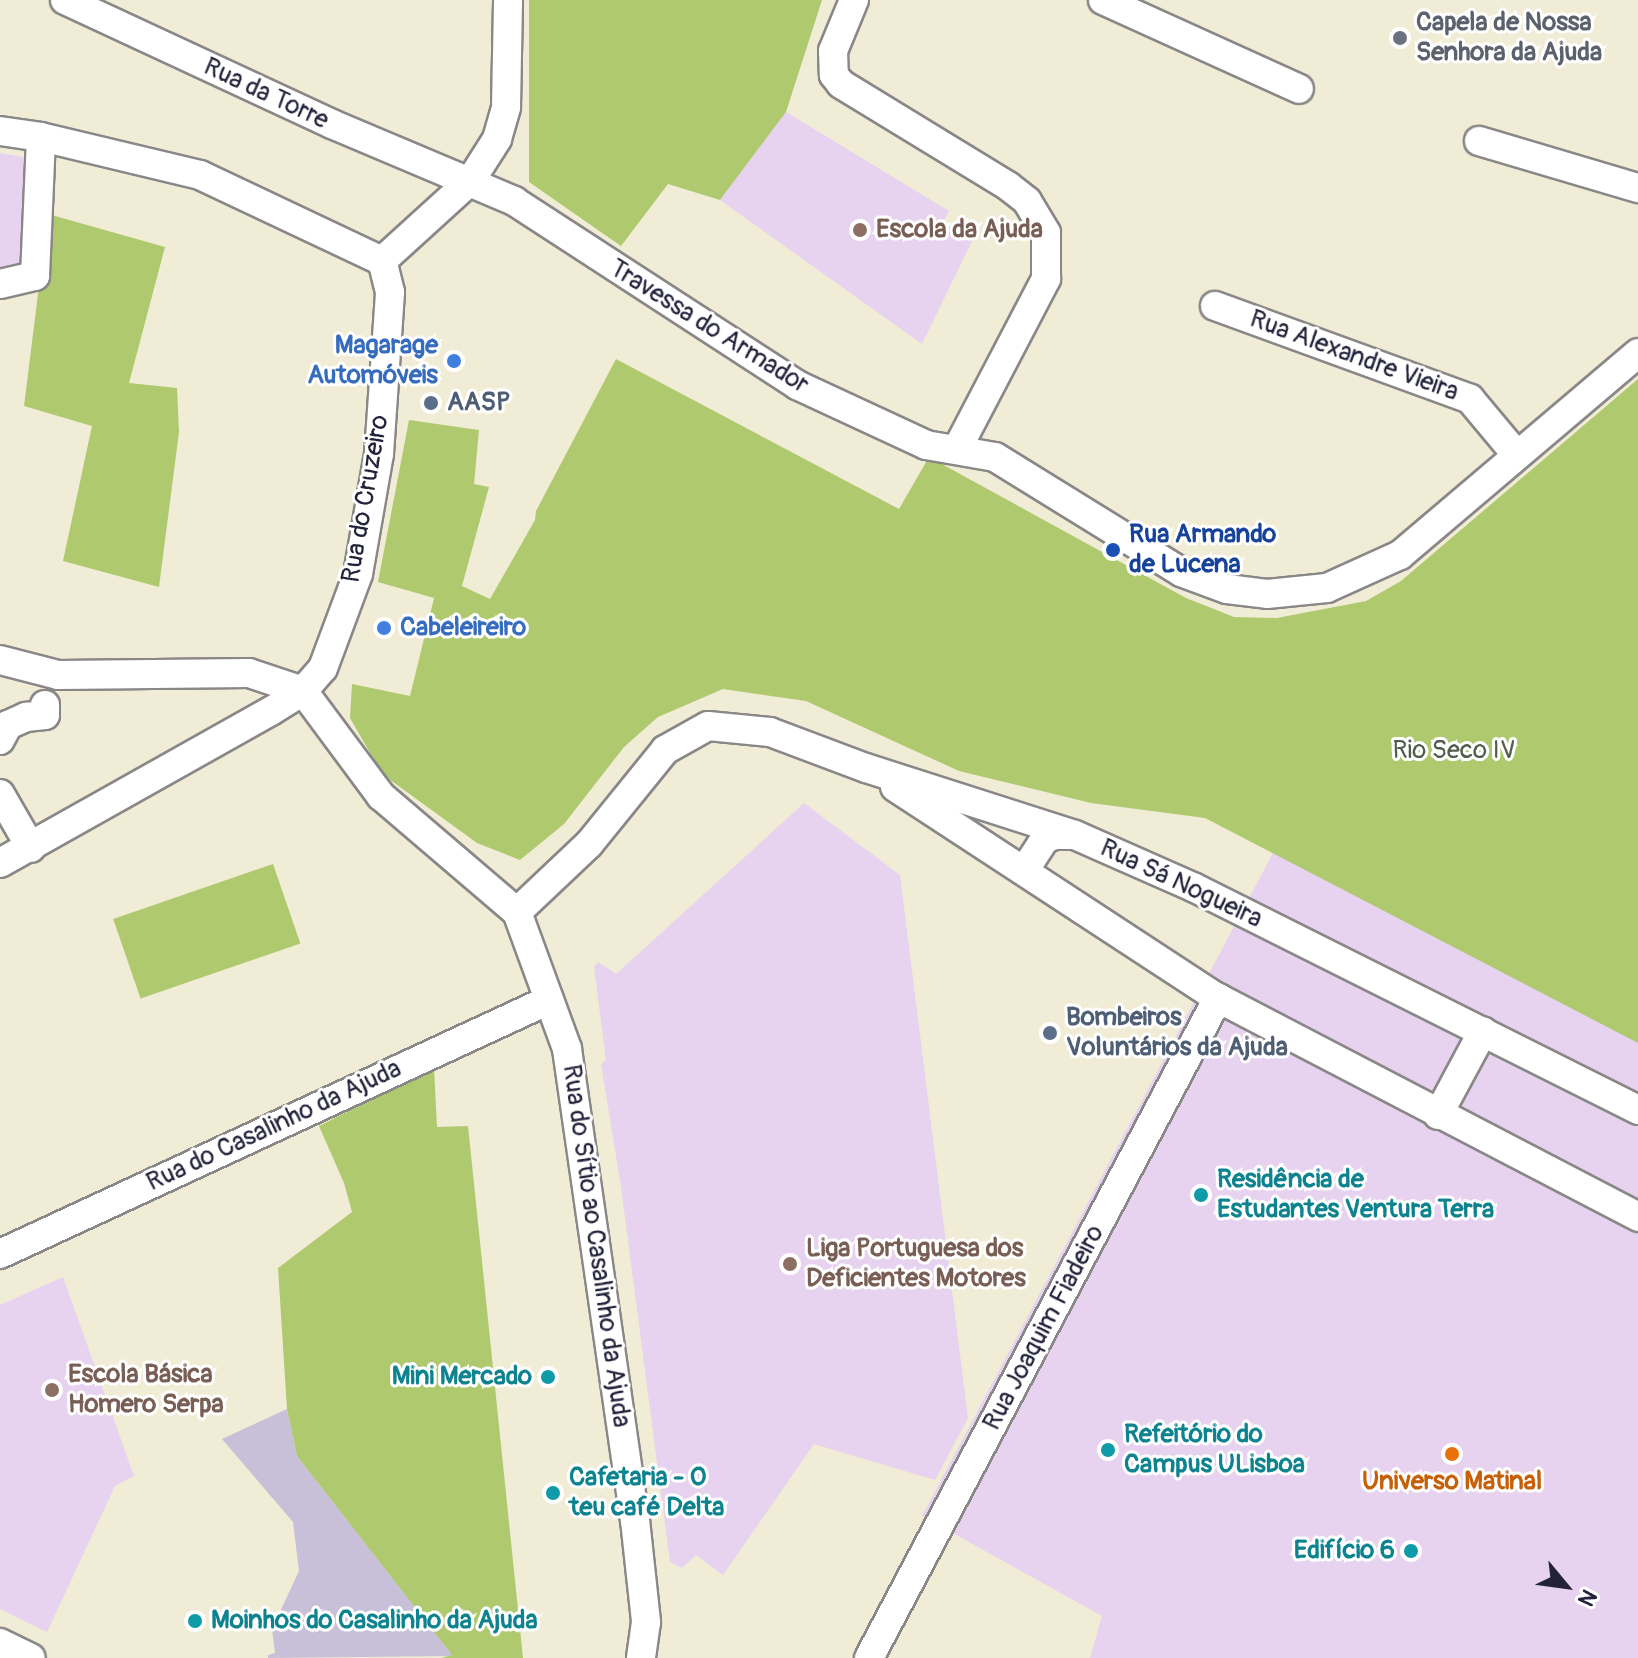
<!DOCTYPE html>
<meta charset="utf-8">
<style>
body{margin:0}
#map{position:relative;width:1638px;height:1658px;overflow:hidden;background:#f1ecd5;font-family:Pangolin,sans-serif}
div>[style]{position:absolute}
.built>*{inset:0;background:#e7d2ef}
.industrial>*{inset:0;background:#c8bfd8}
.green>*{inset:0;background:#afc96f;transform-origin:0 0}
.roads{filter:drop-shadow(2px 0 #8a8788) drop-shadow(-2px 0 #8a8788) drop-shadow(0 2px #8a8788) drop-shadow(0 -2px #8a8788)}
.minor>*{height:28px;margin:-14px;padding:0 14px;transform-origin:14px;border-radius:14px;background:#fff}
.dots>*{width:22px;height:22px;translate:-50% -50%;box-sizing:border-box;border:4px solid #fff;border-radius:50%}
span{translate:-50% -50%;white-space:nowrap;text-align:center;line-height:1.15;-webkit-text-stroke:6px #fff;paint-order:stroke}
.worship-label{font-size:26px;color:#5b616d;font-weight:700}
.left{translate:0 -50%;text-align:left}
.street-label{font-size:26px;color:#22223b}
.education-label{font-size:26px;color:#785e54;font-weight:700}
.shop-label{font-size:26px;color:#366cbe;font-weight:700}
.right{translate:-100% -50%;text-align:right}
.service-label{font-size:26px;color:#4e5e75;font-weight:700}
.transit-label{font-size:26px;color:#164399;font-weight:700}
.park-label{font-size:26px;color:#535c4d}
.culture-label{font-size:26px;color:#0d838f;font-weight:700}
.food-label{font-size:26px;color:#c56008;font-weight:700}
.north{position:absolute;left:1526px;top:1546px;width:80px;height:80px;-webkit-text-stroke:6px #fff;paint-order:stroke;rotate:119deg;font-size:22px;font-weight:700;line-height:32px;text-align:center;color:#22223b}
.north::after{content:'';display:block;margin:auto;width:28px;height:36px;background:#22223b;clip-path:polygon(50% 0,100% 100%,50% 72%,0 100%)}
</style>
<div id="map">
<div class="built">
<i style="clip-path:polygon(786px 112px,949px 211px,943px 222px,973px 239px,922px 344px,720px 200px)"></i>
<i style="clip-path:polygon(0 153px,29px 158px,25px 269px,0 277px)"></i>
<i style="clip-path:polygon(804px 803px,900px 875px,968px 1418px,935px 1480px,814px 1444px,723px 1575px,696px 1555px,682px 1568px,670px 1562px,621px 1187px,601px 1064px,606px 1060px,594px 967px,598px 962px,616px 974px)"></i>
<i style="clip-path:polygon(1293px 815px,1638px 996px,1638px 1658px,1090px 1658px,1102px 1616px,922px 1516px)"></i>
<i style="clip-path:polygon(63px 1277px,134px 1476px,115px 1486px,47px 1632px,0 1609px,0 1305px)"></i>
</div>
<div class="industrial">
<i style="clip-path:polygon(287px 1409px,297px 1456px,453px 1656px,268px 1658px,268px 1655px,275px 1653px,272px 1629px,299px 1571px,293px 1522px,222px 1439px)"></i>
</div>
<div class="green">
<i style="clip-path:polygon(529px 0,822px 0,786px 112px,720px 200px,668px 184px,621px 246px,529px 182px)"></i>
<i style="clip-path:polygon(48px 214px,165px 247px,129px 383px,177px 388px,179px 432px,159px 587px,63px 561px,92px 426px,24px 406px)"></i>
<i style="clip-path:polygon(616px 359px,899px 509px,929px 457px,1186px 598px,1234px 617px,1277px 618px,1366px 601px,1401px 581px,1638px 379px,1638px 1043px,1205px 818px,1091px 803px,959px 771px,806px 701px,723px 689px,658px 717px,624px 747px,564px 824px,520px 860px,477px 843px,382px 774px,350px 718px,352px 684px,410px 696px,434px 598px,378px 582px,409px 420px,479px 430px,474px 484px,489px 487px,462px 586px,490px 599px,535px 520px,536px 511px)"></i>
<i style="left:273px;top:864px;width:84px;height:169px;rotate:71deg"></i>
<i style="clip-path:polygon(434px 1068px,437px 1127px,468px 1126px,523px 1658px,441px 1658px,452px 1655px,297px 1456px,287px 1409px,278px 1268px,352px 1212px,344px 1183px,319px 1126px)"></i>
</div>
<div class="roads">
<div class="minor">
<i style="left:65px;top:0;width:294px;rotate:24.9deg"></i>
<i style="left:332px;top:124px;width:198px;rotate:22.9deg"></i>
<i style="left:514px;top:201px;width:338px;rotate:33deg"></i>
<i style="left:797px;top:385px;width:142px;rotate:24.9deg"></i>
<i style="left:926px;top:445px;width:70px;rotate:9.9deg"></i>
<i style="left:995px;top:457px;width:219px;rotate:31.7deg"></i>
<i style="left:1181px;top:572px;width:49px;rotate:20.3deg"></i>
<i style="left:1227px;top:589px;width:40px;rotate:7.1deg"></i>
<i style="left:1267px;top:594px;width:60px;rotate:-5.7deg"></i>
<i style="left:1327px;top:588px;width:80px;rotate:-24.3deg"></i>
<i style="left:1400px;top:555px;width:312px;rotate:-40.3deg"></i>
<i style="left:854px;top:0;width:55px;rotate:112.4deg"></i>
<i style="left:833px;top:51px;width:24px;rotate:88deg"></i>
<i style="left:834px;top:75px;width:11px;rotate:52deg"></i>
<i style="left:841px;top:84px;width:196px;rotate:31.4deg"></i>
<i style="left:1008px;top:186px;width:24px;rotate:38deg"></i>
<i style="left:1027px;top:201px;width:37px;rotate:59deg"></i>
<i style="left:1046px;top:233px;width:46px;rotate:90deg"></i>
<i style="left:1046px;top:279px;width:192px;rotate:117.6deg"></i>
<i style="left:1103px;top:0;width:215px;rotate:24.4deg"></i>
<i style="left:0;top:131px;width:41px;rotate:8.3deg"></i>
<i style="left:41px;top:137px;width:163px;rotate:13.4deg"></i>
<i style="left:200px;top:175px;width:201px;rotate:25.3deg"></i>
<i style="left:1479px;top:141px;width:166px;rotate:16.5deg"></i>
<i style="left:382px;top:261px;width:120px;rotate:-42.3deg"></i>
<i style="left:471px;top:180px;width:49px;rotate:-57.6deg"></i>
<i style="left:497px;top:139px;width:33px;rotate:-74deg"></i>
<i style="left:506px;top:107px;width:107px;rotate:-88.9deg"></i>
<i style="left:0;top:284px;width:36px;rotate:-13deg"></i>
<i style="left:35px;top:276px;width:139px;rotate:-87.5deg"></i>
<i style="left:1215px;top:306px;width:271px;rotate:20deg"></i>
<i style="left:1470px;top:399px;width:72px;rotate:50.1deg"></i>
<i style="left:0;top:660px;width:60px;rotate:14.5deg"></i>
<i style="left:58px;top:675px;width:191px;rotate:-0.6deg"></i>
<i style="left:249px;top:673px;width:57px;rotate:18.4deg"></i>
<i style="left:303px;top:691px;width:131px;rotate:53.4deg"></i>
<i style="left:381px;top:796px;width:179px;rotate:40.5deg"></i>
<i style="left:517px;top:912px;width:146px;rotate:69.9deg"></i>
<i style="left:567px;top:1049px;width:476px;rotate:81.8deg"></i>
<i style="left:635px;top:1520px;width:103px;rotate:83.8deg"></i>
<i style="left:646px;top:1622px;width:36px;rotate:98deg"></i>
<i style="left:0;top:740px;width:17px;rotate:-62deg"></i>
<i style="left:8px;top:725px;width:20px;rotate:-24deg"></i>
<i style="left:26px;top:717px;width:19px;rotate:-6deg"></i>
<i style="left:45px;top:715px;width:10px;rotate:-90deg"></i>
<i style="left:895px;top:787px;width:386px;rotate:33.2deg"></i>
<i style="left:1218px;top:998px;width:474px;rotate:27.5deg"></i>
<i style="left:0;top:794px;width:62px;rotate:60.1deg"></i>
<i style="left:0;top:863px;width:311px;rotate:-29.3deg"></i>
<i style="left:271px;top:711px;width:38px;rotate:-32deg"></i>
<i style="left:303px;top:691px;width:30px;rotate:-49deg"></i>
<i style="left:323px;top:668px;width:100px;rotate:-69.6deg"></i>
<i style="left:358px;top:574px;width:122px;rotate:-80.1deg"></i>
<i style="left:379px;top:454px;width:162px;rotate:-86.1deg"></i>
<i style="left:390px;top:292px;width:32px;rotate:-104deg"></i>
<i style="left:1024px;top:871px;width:38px;rotate:-57deg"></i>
<i style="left:1045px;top:839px;width:11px;rotate:-22deg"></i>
<i style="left:1055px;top:835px;width:19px"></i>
<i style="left:517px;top:912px;width:99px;rotate:-43.4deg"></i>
<i style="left:589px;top:844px;width:121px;rotate:-51deg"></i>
<i style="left:665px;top:750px;width:49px;rotate:-29.2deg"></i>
<i style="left:708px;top:726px;width:62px;rotate:5.5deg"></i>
<i style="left:770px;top:732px;width:103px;rotate:20.6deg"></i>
<i style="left:866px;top:768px;width:219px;rotate:17.8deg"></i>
<i style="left:1075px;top:835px;width:129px;rotate:23.8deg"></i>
<i style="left:1193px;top:887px;width:498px;rotate:26.6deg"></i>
<i style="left:1438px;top:1115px;width:95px;rotate:-61.8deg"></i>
<i style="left:0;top:1254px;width:605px;rotate:-24.83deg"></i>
<i style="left:0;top:1643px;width:34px;rotate:26deg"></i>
<i style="left:869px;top:1658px;width:747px;rotate:-62.13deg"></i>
</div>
</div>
<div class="dots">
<i style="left:1400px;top:38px;background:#6b7280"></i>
<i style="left:860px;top:230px;background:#8d6e63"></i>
<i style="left:454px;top:361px;background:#3f7fe0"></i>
<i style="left:431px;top:403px;background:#5c6f8a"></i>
<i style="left:1113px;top:550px;background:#1a4fb4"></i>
<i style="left:384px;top:628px;background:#3f7fe0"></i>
<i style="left:1050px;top:1033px;background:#5c6f8a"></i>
<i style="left:1201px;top:1195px;background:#0f9aa8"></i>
<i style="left:790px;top:1264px;background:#8d6e63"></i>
<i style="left:548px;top:1377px;background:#0f9aa8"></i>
<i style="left:52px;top:1390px;background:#8d6e63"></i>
<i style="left:1108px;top:1450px;background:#0f9aa8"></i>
<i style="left:1452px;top:1454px;background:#e8710a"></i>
<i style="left:553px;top:1493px;background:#0f9aa8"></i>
<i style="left:1411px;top:1551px;background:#0f9aa8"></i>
<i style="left:195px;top:1621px;background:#0f9aa8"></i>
</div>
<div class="worship-label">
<span class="left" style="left:1416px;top:38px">Capela de Nossa<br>Senhora da Ajuda</span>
</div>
<div class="street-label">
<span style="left:266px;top:94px;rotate:25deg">Rua da Torre</span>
<span style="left:709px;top:327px;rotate:32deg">Travessa do Armador</span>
<span style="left:1354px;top:356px;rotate:20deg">Rua Alexandre Vieira</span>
<span style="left:366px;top:499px;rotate:-80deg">Rua do Cruzeiro</span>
<span style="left:1181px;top:884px;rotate:25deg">Rua Sá Nogueira</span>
<span style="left:274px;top:1126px;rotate:-25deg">Rua do Casalinho da Ajuda</span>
<span style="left:596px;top:1246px;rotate:82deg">Rua do Sítio ao Casalinho da Ajuda</span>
<span style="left:1044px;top:1328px;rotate:-62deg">Rua Joaquim Fiadeiro</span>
</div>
<div class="education-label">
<span class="left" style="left:876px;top:230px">Escola da Ajuda</span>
<span class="left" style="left:806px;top:1264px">Liga Portuguesa dos<br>Deficientes Motores</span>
<span class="left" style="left:68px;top:1390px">Escola Básica<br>Homero Serpa</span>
</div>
<div class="shop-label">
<span class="right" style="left:438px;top:361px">Magarage<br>Automóveis</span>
<span class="left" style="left:400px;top:628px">Cabeleireiro</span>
</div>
<div class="service-label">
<span class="left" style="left:447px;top:403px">AASP</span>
<span class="left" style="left:1066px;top:1033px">Bombeiros<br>Voluntários da Ajuda</span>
</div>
<div class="transit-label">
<span class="left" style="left:1129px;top:550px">Rua Armando<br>de Lucena</span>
</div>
<div class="park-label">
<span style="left:1454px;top:751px">Rio Seco IV</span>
</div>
<div class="culture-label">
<span class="left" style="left:1217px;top:1195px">Residência de<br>Estudantes Ventura Terra</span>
<span class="right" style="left:532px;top:1377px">Mini Mercado</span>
<span class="left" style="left:1124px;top:1450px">Refeitório do<br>Campus ULisboa</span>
<span class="left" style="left:569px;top:1493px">Cafetaria - O<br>teu café Delta</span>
<span class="right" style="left:1395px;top:1551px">Edifício 6</span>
<span class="left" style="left:211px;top:1621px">Moinhos do Casalinho da Ajuda</span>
</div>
<div class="food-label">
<span style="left:1452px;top:1482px">Universo Matinal</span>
</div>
<div class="north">N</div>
</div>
